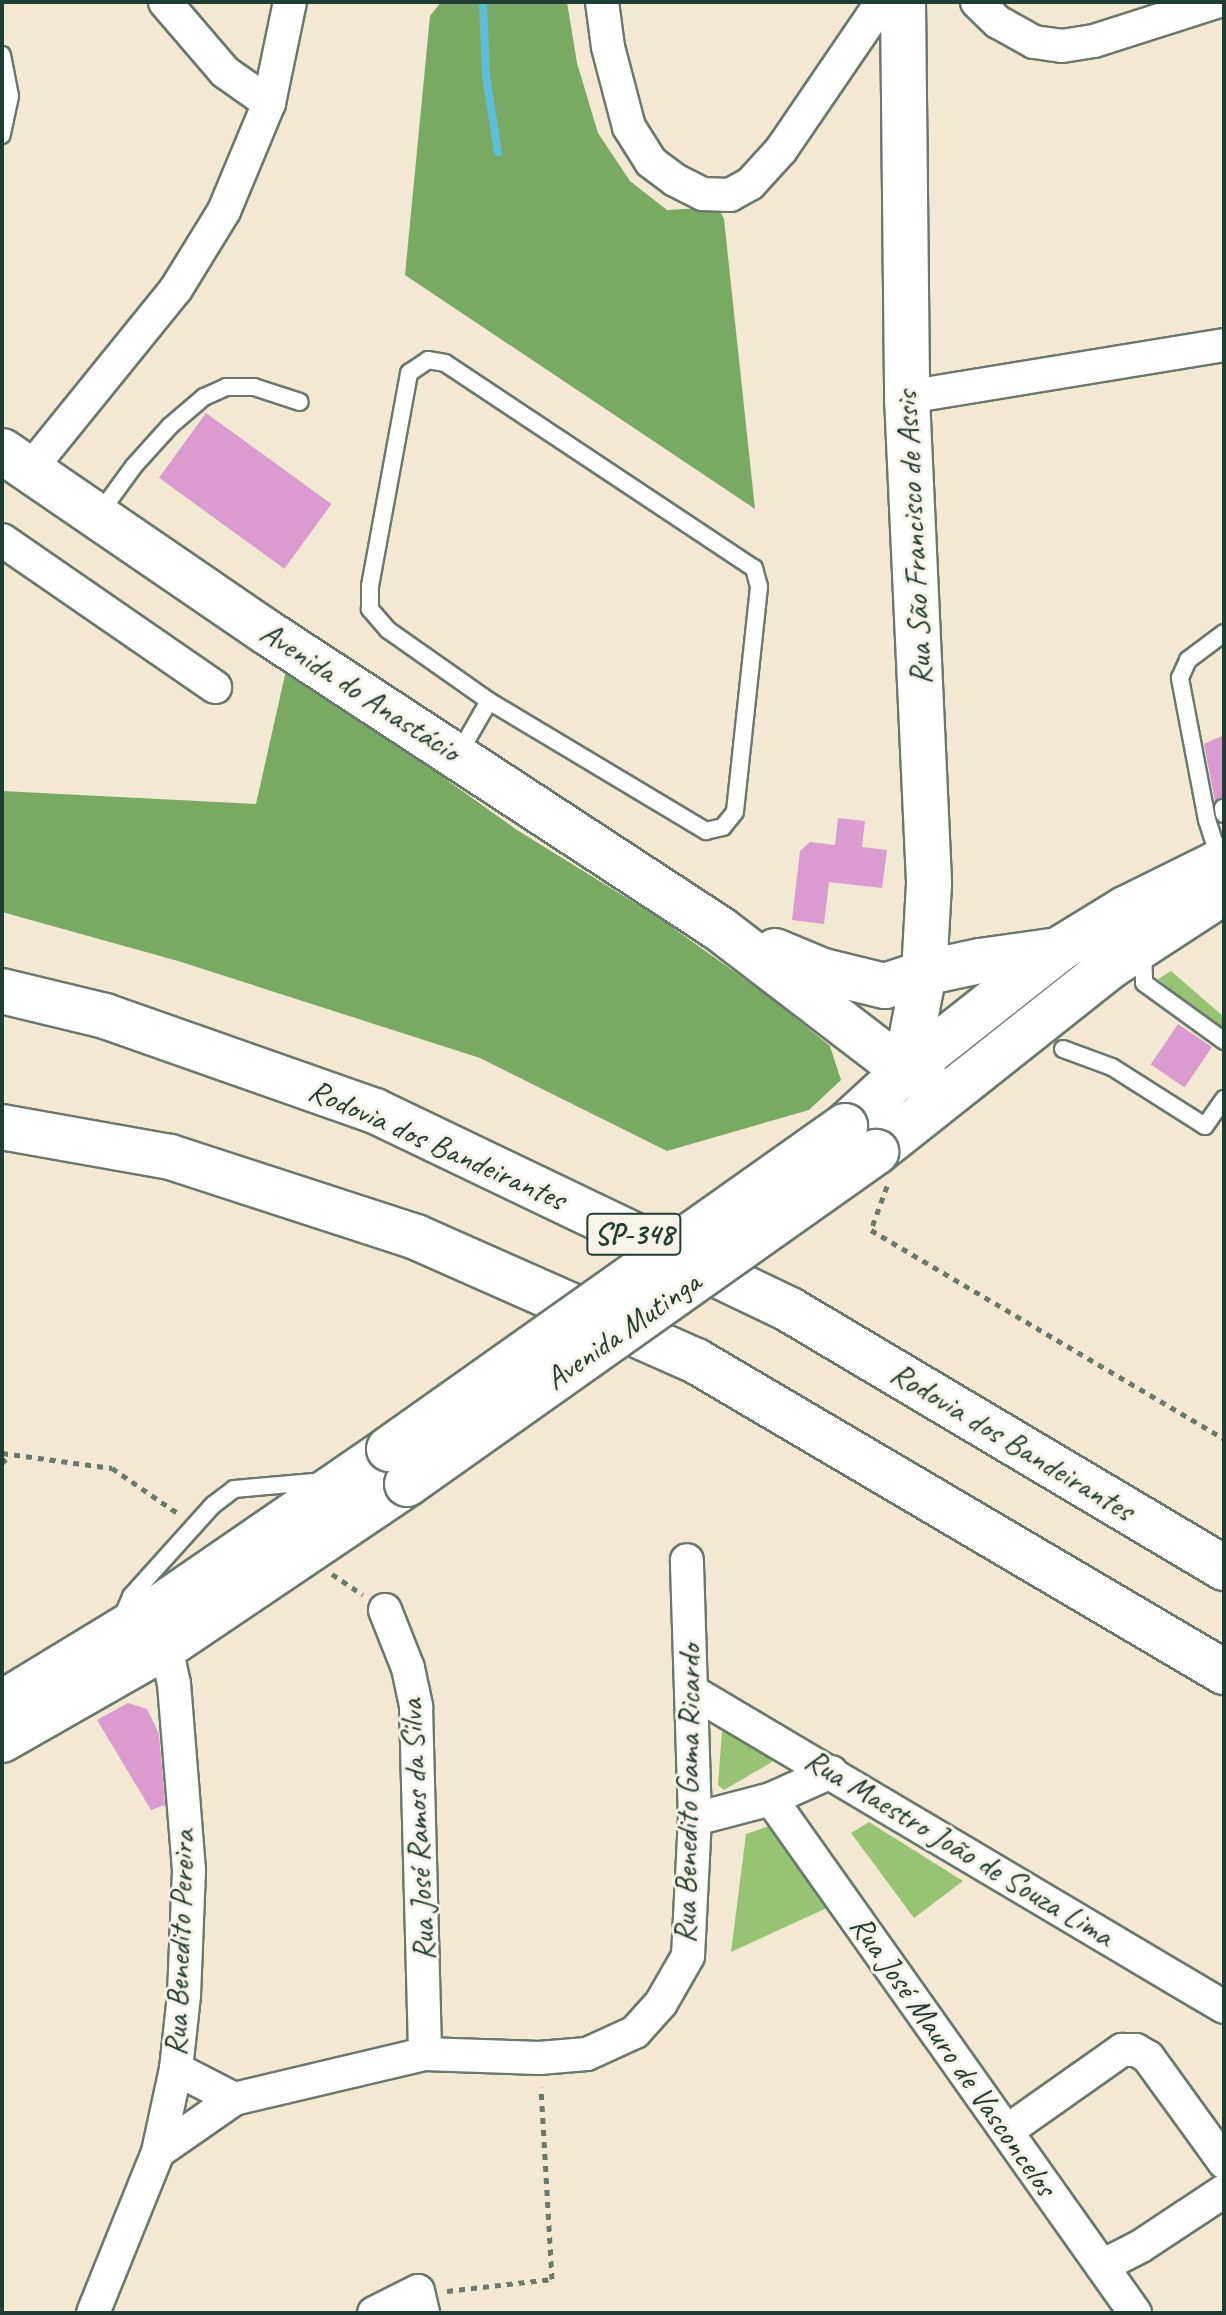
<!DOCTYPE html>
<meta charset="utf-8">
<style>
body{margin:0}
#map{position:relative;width:1226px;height:2315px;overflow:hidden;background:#f3e9d3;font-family:Caveat,sans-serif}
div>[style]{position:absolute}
.green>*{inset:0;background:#96c472}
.forest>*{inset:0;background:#78aa64}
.stream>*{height:8px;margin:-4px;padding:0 4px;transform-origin:4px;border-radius:4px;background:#5dbedb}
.building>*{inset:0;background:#da9bd0;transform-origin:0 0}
.path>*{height:5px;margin-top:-2.5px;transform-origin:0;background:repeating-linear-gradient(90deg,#69796c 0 6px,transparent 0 12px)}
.roads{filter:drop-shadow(2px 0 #69796c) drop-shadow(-2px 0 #69796c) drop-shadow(0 2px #69796c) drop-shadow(0 -2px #69796c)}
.lane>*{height:16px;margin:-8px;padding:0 8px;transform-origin:8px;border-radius:8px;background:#fff}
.street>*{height:32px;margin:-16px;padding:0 16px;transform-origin:16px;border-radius:16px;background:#fff}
.secondary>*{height:44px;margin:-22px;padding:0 22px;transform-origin:22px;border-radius:22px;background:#fff}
.primary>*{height:44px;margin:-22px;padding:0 22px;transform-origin:22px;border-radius:22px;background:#fff}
.highway>*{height:44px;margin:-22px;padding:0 22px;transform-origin:22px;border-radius:22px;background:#fff}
.bridges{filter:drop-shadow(2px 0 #69796c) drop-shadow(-2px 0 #69796c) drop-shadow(0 2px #69796c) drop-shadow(0 -2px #69796c)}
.primary-bridge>*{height:44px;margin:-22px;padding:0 22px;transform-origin:22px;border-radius:22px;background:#fff}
span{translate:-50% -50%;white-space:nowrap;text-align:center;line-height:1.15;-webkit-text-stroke:6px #f7f3e8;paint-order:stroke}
.shield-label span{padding:2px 6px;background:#f7f3e8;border:2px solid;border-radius:6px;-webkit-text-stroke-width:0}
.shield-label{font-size:30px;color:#1f3d34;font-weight:700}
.street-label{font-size:32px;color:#1f3d34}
.frame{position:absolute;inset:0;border:4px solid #1f3d34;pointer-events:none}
</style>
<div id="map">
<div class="green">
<i style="clip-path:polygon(1171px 971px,1224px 1017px,1224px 1027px,1207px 1021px,1158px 979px)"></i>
<i style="clip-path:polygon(733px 1731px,771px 1753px,772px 1762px,724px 1790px,718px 1785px,722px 1732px)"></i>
<i style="clip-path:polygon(869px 1822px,963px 1881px,914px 1918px,851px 1833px)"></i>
<i style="clip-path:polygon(772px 1825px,831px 1906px,731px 1952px,746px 1834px)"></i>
</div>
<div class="forest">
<i style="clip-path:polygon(441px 2px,567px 2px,577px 63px,598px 133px,630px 181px,667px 210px,718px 207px,724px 219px,755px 509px,405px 275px,430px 16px)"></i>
<i style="clip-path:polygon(287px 666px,517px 830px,659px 918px,770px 997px,830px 1046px,841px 1080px,809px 1110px,667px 1151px,480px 1058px,178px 961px,2px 912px,2px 791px,256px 804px)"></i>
</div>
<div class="stream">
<i style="left:483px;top:2px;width:74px;rotate:87.7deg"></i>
<i style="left:486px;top:76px;width:77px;rotate:81deg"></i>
</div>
<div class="building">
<i style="left:206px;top:413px;width:155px;height:80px;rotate:36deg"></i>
<i style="clip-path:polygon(1224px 735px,1224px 797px,1215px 801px,1204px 744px)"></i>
<i style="clip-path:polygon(838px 818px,865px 821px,862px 847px,887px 850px,882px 888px,829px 882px,824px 924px,792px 920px,800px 851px,810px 842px,835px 845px)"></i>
<i style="left:1178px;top:1024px;width:41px;height:49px;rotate:34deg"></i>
<i style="clip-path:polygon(128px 1703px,147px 1709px,159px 1734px,165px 1805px,151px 1810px,97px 1720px)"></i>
</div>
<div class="path">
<i style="left:887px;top:1186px;width:47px;rotate:110deg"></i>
<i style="left:871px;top:1230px;width:410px;rotate:30.6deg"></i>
<i style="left:2px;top:1453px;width:111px;rotate:7.8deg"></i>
<i style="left:112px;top:1468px;width:81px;rotate:34.5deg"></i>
<i style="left:2px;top:1463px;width:11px;rotate:-45deg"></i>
<i style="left:332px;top:1574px;width:37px;rotate:34deg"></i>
<i style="left:447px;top:2291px;width:106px;rotate:-6.5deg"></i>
<i style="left:552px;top:2279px;width:192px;rotate:-93.3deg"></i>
</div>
<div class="roads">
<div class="lane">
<i style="left:2px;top:55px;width:42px;rotate:79deg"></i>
<i style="left:10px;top:96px;width:40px;rotate:102deg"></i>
<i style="left:428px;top:360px;width:17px;rotate:10deg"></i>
<i style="left:445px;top:363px;width:371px;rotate:33.6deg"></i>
<i style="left:754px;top:568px;width:20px;rotate:75deg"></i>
<i style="left:759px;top:587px;width:226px;rotate:96.1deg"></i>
<i style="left:735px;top:812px;width:19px;rotate:129deg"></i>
<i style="left:723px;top:827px;width:17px;rotate:167deg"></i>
<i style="left:706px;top:831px;width:253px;rotate:-149.1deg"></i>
<i style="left:489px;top:701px;width:123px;rotate:-144.9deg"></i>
<i style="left:388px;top:630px;width:28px;rotate:-131deg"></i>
<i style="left:370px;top:609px;width:23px;rotate:-90deg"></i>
<i style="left:370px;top:586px;width:217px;rotate:-79.6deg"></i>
<i style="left:409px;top:373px;width:23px;rotate:-34deg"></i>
<i style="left:99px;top:514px;width:59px;rotate:-53.9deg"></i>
<i style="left:134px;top:466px;width:54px;rotate:-48deg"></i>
<i style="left:170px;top:426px;width:45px;rotate:-40.5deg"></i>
<i style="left:204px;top:397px;width:24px;rotate:-24deg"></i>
<i style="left:226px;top:387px;width:28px"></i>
<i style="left:254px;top:387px;width:48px;rotate:18.1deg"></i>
<i style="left:458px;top:755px;width:62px;rotate:-60.1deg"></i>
<i style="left:1223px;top:808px;width:6px;rotate:81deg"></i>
<i style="left:1220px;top:860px;width:42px;rotate:-108deg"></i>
<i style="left:1207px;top:820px;width:145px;rotate:-100.8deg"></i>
<i style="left:1180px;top:678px;width:20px;rotate:-66deg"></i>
<i style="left:1188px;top:660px;width:45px;rotate:-36.9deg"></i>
<i style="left:1143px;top:951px;width:32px;rotate:88deg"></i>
<i style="left:1144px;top:983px;width:99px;rotate:35.9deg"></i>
<i style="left:1063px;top:1049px;width:52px;rotate:20.2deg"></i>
<i style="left:1112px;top:1067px;width:110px;rotate:32.4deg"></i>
<i style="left:1205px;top:1126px;width:33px;rotate:-55deg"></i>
<i style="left:121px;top:1620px;width:26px;rotate:-67deg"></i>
<i style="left:131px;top:1596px;width:122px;rotate:-48deg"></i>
<i style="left:213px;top:1505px;width:26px;rotate:-37deg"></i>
<i style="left:234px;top:1489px;width:89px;rotate:-5.1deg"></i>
</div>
<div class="street">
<i style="left:165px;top:2px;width:92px;rotate:49.4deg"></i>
<i style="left:225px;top:72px;width:54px;rotate:35.2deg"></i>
<i style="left:602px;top:2px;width:45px;rotate:82.4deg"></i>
<i style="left:608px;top:47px;width:83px;rotate:75.3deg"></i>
<i style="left:629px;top:127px;width:41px;rotate:57.8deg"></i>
<i style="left:651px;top:162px;width:30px;rotate:37deg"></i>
<i style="left:675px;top:180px;width:31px;rotate:27deg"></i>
<i style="left:703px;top:194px;width:27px;rotate:2deg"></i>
<i style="left:730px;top:195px;width:23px;rotate:-29deg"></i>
<i style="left:750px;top:184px;width:46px;rotate:-47.6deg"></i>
<i style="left:781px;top:150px;width:179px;rotate:-55.7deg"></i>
<i style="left:977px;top:2px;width:29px;rotate:44deg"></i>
<i style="left:998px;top:22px;width:41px;rotate:29.1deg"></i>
<i style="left:1034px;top:42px;width:28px;rotate:8deg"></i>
<i style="left:1062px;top:46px;width:32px;rotate:-9deg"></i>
<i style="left:1094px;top:41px;width:128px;rotate:-17.7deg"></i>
<i style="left:907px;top:397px;width:321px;rotate:-9.3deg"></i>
<i style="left:31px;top:468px;width:230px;rotate:-51deg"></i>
<i style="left:176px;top:289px;width:92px;rotate:-58.4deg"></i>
<i style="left:224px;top:211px;width:117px;rotate:-67.4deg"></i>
<i style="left:269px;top:103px;width:103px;rotate:-78.3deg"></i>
<i style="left:2px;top:540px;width:259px;rotate:34.6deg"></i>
<i style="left:385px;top:1610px;width:62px;rotate:68.4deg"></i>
<i style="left:408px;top:1668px;width:40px;rotate:78deg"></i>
<i style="left:416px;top:1707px;width:347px;rotate:88.5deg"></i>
<i style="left:693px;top:1692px;width:617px;rotate:30.68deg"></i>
<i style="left:771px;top:1799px;width:630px;rotate:54.69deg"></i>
<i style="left:695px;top:1819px;width:79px;rotate:-14.7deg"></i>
<i style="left:771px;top:1799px;width:66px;rotate:-24.2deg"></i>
<i style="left:176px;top:2069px;width:65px;rotate:27.3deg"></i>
<i style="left:1007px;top:2131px;width:141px;rotate:-35.2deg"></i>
<i style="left:1122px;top:2050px;width:14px"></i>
<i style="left:1136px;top:2050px;width:14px;rotate:30deg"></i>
<i style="left:1148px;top:2057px;width:130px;rotate:54.1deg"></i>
<i style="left:158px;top:2152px;width:93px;rotate:-34.9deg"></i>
<i style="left:234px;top:2099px;width:196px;rotate:-13.3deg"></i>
<i style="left:425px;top:2054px;width:114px;rotate:2deg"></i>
<i style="left:539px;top:2058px;width:48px;rotate:-4.8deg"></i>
<i style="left:587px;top:2054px;width:53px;rotate:-24.6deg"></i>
<i style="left:635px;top:2032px;width:39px;rotate:-48deg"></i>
<i style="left:661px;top:2003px;width:54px;rotate:-60.1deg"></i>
<i style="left:688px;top:1956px;width:137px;rotate:-87.1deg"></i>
<i style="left:695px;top:1819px;width:259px;rotate:-91.8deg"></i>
<i style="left:1102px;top:2266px;width:44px;rotate:-27.1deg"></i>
<i style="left:1141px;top:2246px;width:100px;rotate:-33.5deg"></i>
<i style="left:93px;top:2313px;width:174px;rotate:-68deg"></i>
<i style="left:158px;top:2152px;width:85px;rotate:-77.8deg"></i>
<i style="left:176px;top:2069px;width:74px;rotate:-83.8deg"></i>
<i style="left:184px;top:1995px;width:125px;rotate:-87.7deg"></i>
<i style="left:189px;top:1870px;width:187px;rotate:-94.6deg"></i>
<i style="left:174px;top:1684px;width:56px;rotate:-102.3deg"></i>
<i style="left:374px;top:2313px;width:49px;rotate:-26.6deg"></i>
<i style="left:418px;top:2291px;width:23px;rotate:77deg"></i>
</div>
<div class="secondary">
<i style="left:903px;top:2px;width:395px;rotate:89.4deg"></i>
<i style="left:907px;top:397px;width:487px;rotate:87.4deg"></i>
<i style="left:929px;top:884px;width:89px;rotate:93.2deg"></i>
<i style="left:924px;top:973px;width:100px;rotate:101deg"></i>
<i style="left:2px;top:451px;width:322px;rotate:34.4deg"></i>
<i style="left:268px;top:633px;width:540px;rotate:33.22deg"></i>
<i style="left:720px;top:929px;width:233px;rotate:37.5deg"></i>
<i style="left:905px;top:1071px;width:48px;rotate:29.7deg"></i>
<i style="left:775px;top:951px;width:52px;rotate:22.6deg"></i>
<i style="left:823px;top:971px;width:64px;rotate:13.6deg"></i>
<i style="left:885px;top:986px;width:41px;rotate:-18.4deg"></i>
<i style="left:924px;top:973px;width:57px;rotate:-12.1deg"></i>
<i style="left:980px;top:961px;width:79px;rotate:-8deg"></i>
</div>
<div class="primary">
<i style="left:845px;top:1126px;width:81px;rotate:-42.5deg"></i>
<i style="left:905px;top:1071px;width:195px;rotate:-38.3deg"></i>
<i style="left:1058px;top:950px;width:79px;rotate:-31.5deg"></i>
<i style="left:1125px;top:909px;width:110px;rotate:-26.3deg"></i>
<i style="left:876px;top:1152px;width:301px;rotate:-38.4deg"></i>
<i style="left:1112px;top:965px;width:134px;rotate:-33.1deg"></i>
<i style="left:2px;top:1703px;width:179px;rotate:-31.3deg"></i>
<i style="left:155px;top:1610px;width:284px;rotate:-34.5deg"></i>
<i style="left:2px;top:1740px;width:190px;rotate:-29.7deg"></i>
<i style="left:167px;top:1646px;width:290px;rotate:-34deg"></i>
</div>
<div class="highway">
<i style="left:2px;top:991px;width:106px;rotate:13.6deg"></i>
<i style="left:105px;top:1016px;width:286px;rotate:19.4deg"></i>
<i style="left:375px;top:1111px;width:460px;rotate:25.6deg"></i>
<i style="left:790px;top:1310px;width:505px;rotate:30.73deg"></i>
<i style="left:2px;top:1127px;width:171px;rotate:10.1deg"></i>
<i style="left:170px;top:1157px;width:259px;rotate:18deg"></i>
<i style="left:416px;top:1237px;width:306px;rotate:23.9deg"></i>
<i style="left:696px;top:1361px;width:613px;rotate:30.5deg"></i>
</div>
</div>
<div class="bridges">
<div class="primary-bridge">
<i style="left:389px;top:1449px;width:559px;rotate:-35.31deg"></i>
<i style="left:407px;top:1484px;width:575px;rotate:-35.29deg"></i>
</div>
</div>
<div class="shield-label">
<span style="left:634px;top:1234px">SP-348</span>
</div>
<div class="street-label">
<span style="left:914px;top:538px;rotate:-93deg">Rua São Francisco de Assis</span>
<span style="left:360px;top:692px;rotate:33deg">Avenida do Anastácio</span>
<span style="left:437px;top:1145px;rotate:24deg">Rodovia dos Bandeirantes</span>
<span style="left:623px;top:1331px;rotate:-35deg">Avenida Mutinga</span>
<span style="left:1012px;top:1442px;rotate:31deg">Rodovia dos Bandeirantes</span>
<span style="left:688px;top:1794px;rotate:-89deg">Rua Benedito Gama Ricardo</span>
<span style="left:418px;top:1830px;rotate:-93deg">Rua José Ramos da Silva</span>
<span style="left:959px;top:1848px;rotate:31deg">Rua Maestro João de Souza Lima</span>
<span style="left:180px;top:1943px;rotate:-88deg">Rua Benedito Pereira</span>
<span style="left:953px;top:2056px;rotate:55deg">Rua José Mauro de Vasconcelos</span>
</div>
<div class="frame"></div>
</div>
